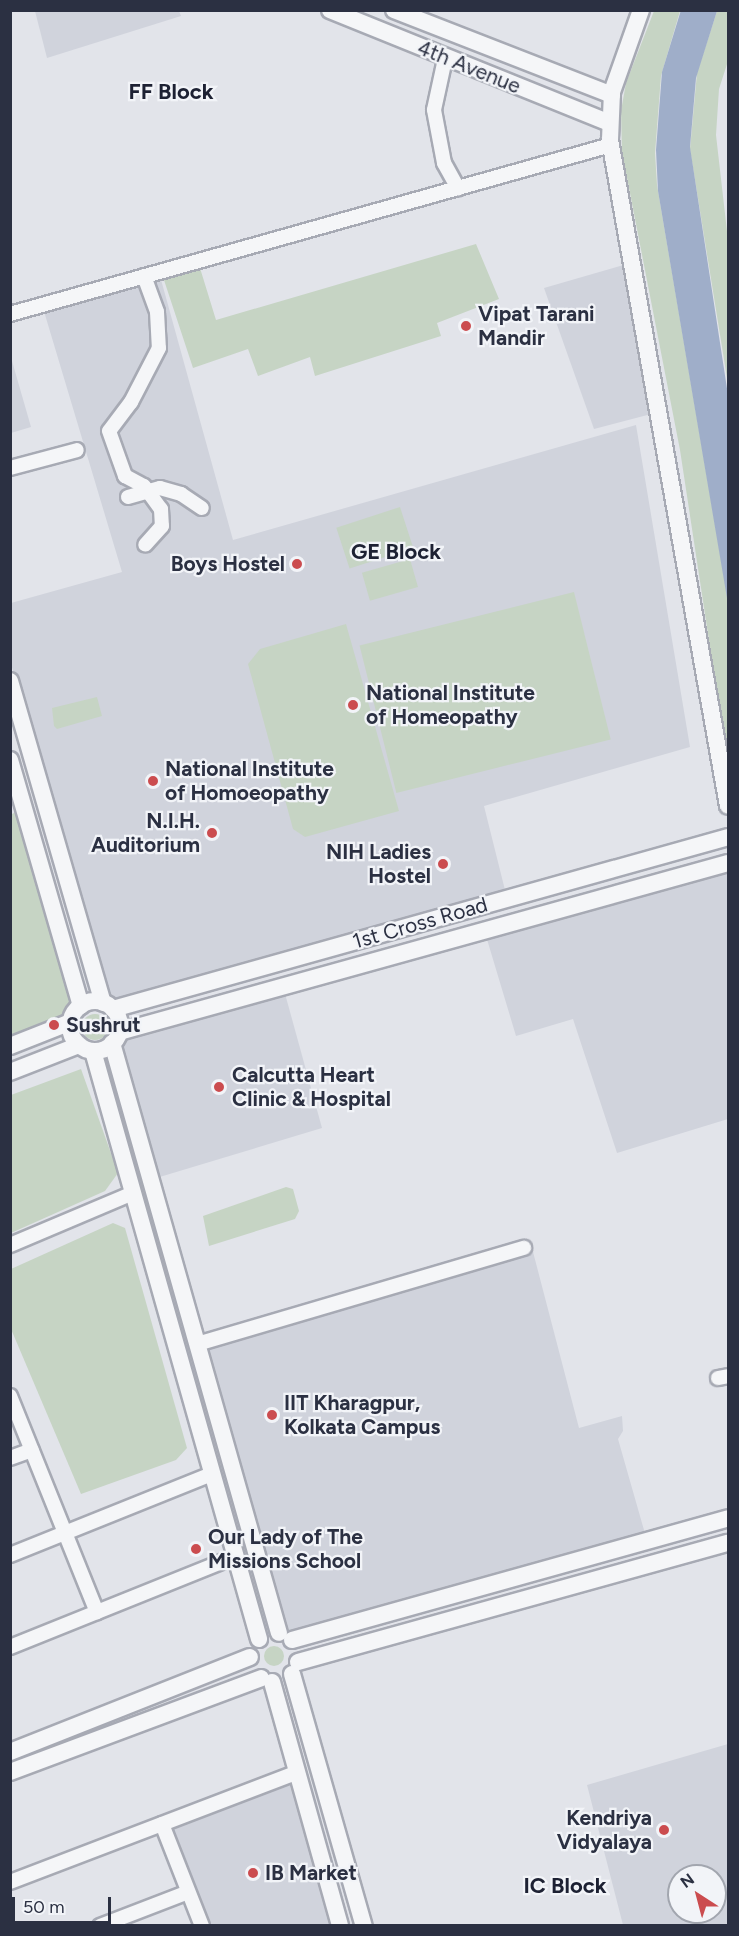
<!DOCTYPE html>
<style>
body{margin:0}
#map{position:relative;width:739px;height:1936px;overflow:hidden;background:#e2e4ea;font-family:Figtree,sans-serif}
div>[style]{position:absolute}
.built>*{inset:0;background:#d0d3dc}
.green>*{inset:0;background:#c6d4c4;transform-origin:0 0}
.round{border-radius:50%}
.water>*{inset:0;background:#9faec9}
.roads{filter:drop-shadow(2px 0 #a7aab4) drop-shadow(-2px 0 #a7aab4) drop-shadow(0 2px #a7aab4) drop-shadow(0 -2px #a7aab4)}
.minor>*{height:14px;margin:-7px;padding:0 7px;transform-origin:7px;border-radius:7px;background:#f5f6f8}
.tertiary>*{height:16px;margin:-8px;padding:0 8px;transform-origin:8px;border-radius:8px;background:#f5f6f8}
.tertiary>.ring{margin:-8px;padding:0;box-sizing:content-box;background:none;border:16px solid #f5f6f8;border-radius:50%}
.dots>*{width:16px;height:16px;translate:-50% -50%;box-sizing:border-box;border:3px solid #f2f4f8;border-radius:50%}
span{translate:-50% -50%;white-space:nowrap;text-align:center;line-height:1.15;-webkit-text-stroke:4.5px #f2f4f8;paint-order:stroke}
.street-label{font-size:21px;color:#2b3042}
.poi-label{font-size:21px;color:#2b3042;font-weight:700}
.left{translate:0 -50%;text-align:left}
.right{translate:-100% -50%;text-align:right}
.neighbourhood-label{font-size:22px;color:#1d2133;font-weight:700}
.frame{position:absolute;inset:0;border:12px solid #2b3042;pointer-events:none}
.north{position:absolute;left:667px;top:1864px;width:60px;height:60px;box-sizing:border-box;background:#f2f4f8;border:2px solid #a2a6af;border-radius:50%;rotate:324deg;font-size:16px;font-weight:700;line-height:24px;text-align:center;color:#2b3042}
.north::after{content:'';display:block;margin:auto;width:21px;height:27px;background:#cb4c4f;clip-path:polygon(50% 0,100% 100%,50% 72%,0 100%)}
.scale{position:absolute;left:12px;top:1897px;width:99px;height:27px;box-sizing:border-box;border:3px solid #2b3042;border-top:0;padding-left:8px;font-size:18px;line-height:21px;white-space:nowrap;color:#2b3042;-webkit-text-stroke:4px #f2f4f8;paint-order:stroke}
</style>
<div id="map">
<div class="built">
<i style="clip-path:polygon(179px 11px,181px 16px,47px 58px,35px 11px)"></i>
<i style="clip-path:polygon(627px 264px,655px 413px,594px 429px,544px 288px)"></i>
<i style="clip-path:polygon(160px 276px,233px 540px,636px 425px,690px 747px,484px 806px,506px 894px,115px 1001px,107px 996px,11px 664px,11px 603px,122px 572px,43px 308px)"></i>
<i style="clip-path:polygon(10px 354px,31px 427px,11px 433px,10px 433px)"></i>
<i style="clip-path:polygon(728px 865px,728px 1119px,617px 1153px,573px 1019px,516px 1036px,486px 936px)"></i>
<i style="clip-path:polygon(284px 990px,322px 1128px,153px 1179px,116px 1045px,124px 1035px)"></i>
<i style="clip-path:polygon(532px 1248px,579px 1428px,622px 1416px,623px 1431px,618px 1439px,646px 1537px,293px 1635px,282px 1627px,201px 1345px)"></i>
<i style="clip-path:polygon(evenodd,728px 1744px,728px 1925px,623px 1925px,587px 1785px,728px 1744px,679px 1876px,715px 1876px,715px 1912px,679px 1912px,679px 1876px)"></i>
<i style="clip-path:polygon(294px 1777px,336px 1925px,206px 1925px,167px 1826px)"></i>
</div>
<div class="green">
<i style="clip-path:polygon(654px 11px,680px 11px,661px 76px,655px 153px,657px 185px,728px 600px,728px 765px,680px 450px,622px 152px,621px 111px,626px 83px)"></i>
<i style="clip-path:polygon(717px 11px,728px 11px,728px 61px,719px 89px,716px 135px,728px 240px,728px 384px,690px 149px,697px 73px)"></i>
<i style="clip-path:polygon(476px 244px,499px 299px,437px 323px,441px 336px,315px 376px,310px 357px,258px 376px,248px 349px,193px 368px,163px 277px,200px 268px,216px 320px)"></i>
<i style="left:400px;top:507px;width:43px;height:67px;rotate:72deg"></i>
<i style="left:410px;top:559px;width:29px;height:50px;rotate:74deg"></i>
<i style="left:574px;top:592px;width:152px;height:221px;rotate:76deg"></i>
<i style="clip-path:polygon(346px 624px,399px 811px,305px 837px,293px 829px,248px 664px,260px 649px)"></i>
<i style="clip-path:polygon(97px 697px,102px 716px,57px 729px,54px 726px,52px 708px)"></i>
<i style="clip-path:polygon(18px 811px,74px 1000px,61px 1019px,11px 1037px,10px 815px)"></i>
<i class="round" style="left:82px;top:1014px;width:26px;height:26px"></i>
<i style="clip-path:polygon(81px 1069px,118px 1173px,105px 1191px,11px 1233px,11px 1095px)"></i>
<i style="clip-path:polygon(286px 1187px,293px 1189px,299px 1211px,295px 1219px,209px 1246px,203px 1216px)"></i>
<i style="clip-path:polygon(113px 1223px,125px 1228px,187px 1448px,176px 1460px,81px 1494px,11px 1329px,11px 1269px)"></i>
<i class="round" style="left:264px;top:1646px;width:20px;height:20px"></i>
</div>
<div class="water">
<i style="clip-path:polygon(681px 10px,717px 11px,696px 78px,690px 147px,728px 395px,728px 604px,658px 191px,656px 150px,662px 72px)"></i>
</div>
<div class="roads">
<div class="minor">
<i style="left:445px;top:59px;width:52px;rotate:102.2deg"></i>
<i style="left:434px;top:110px;width:54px;rotate:79.3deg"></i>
<i style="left:444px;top:163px;width:29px;rotate:61deg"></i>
<i style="left:144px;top:276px;width:38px;rotate:70deg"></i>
<i style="left:157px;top:312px;width:36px;rotate:87deg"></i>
<i style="left:159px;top:348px;width:61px;rotate:117.4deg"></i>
<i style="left:131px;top:402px;width:36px;rotate:127deg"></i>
<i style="left:109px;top:431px;width:48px;rotate:70.4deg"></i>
<i style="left:125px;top:476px;width:21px;rotate:28deg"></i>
<i style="left:144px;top:486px;width:29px;rotate:54deg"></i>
<i style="left:161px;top:509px;width:17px;rotate:87deg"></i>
<i style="left:162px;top:526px;width:25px;rotate:132deg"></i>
<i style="left:10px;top:314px;width:624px;rotate:-15.71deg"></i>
<i style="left:10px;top:468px;width:69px;rotate:-15deg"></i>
<i style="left:128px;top:497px;width:33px;rotate:-16deg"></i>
<i style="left:160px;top:488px;width:22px;rotate:16deg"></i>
<i style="left:181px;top:494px;width:25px;rotate:34deg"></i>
<i style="left:10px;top:1245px;width:134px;rotate:-22.9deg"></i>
<i style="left:197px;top:1344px;width:341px;rotate:-16.4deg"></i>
<i style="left:718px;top:1378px;width:10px;rotate:-11deg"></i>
<i style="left:10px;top:1396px;width:233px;rotate:68.1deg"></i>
<i style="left:10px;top:1458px;width:23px;rotate:-20deg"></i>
<i style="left:10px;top:1555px;width:218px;rotate:-21.9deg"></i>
<i style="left:10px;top:1647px;width:244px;rotate:-21.9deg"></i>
<i style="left:162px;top:1824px;width:110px;rotate:68.6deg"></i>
<i style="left:10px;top:1882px;width:308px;rotate:-20.9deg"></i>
<i style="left:100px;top:1926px;width:94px;rotate:-21.1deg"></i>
</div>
<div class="tertiary">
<i style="left:330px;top:10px;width:301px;rotate:22deg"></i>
<i style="left:394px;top:10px;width:234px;rotate:21.3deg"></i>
<i style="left:641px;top:10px;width:87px;rotate:109.5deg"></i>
<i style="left:612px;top:92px;width:48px;rotate:92.4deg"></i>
<i style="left:610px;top:140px;width:676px;rotate:79.95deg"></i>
<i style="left:10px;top:681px;width:335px;rotate:73.9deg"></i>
<i style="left:10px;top:760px;width:256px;rotate:73.9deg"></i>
<i class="ring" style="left:70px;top:1001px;width:34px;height:34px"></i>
<i style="left:113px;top:1009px;width:639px;rotate:-15.62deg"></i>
<i style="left:119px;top:1032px;width:632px;rotate:-15.51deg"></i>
<i style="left:112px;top:1043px;width:613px;rotate:74.2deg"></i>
<i style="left:10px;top:1046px;width:66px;rotate:-21.5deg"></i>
<i style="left:93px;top:1051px;width:611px;rotate:74.23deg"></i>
<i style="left:10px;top:1072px;width:74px;rotate:-21.4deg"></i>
<i style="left:292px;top:1640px;width:453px;rotate:-15.6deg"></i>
<i style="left:298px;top:1662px;width:446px;rotate:-15.5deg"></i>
<i style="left:292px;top:1674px;width:262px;rotate:74.1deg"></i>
<i style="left:272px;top:1682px;width:253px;rotate:74.4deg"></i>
<i style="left:10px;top:1752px;width:258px;rotate:-21.6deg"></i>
<i style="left:10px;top:1772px;width:268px;rotate:-20.5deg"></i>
</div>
</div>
<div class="dots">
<i style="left:466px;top:326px;background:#cb4c4f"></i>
<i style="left:297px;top:564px;background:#cb4c4f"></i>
<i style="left:353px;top:705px;background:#cb4c4f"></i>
<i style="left:153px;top:781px;background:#cb4c4f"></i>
<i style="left:212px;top:833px;background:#cb4c4f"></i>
<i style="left:443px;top:864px;background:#cb4c4f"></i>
<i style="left:54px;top:1025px;background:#cb4c4f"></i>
<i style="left:219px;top:1087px;background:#cb4c4f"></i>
<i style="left:272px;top:1415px;background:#cb4c4f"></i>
<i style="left:196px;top:1549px;background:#cb4c4f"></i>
<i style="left:664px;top:1830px;background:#cb4c4f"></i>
<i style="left:253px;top:1873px;background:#cb4c4f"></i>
</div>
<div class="street-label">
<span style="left:469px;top:67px;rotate:22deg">4th Avenue</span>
<span style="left:420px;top:923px;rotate:-16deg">1st Cross Road</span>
</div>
<div class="poi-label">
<span class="left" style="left:478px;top:326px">Vipat Tarani<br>Mandir</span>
<span class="right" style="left:285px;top:564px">Boys Hostel</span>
<span class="left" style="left:366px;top:705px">National Institute<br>of Homeopathy</span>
<span class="left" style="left:165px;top:781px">National Institute<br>of Homoeopathy</span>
<span class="right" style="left:200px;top:833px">N.I.H.<br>Auditorium</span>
<span class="right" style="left:431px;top:864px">NIH Ladies<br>Hostel</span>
<span class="left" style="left:66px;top:1025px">Sushrut</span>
<span class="left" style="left:232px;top:1087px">Calcutta Heart<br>Clinic &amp; Hospital</span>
<span class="left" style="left:284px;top:1415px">IIT Kharagpur,<br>Kolkata Campus</span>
<span class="left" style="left:208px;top:1549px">Our Lady of The<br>Missions School</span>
<span class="right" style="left:652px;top:1830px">Kendriya<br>Vidyalaya</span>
<span class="left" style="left:265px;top:1873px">IB Market</span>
</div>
<div class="neighbourhood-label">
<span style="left:171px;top:92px">FF Block</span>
<span style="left:396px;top:552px">GE Block</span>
<span style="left:565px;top:1886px">IC Block</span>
</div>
<div class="frame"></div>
<div class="north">N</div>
<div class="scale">50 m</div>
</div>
